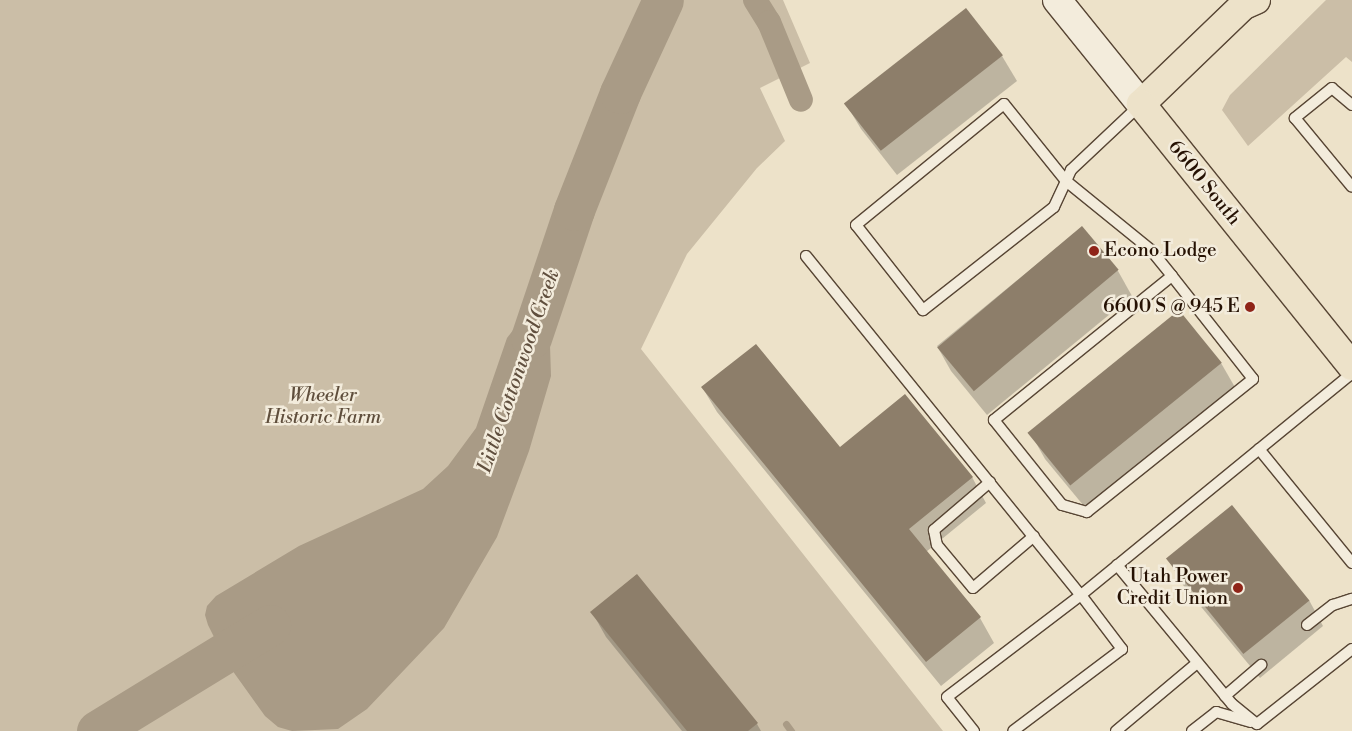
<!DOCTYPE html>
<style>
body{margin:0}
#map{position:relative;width:1352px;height:731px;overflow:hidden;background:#ede2c9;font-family:"Libre Bodoni",serif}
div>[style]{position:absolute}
.green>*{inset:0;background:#cbbea7}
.water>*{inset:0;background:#a99b86}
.shadow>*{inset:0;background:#0003}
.stream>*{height:7px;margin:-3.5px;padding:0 3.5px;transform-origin:3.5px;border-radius:3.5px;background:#a99b86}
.canal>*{height:24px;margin:-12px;padding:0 12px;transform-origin:12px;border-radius:12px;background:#a99b86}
.river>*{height:41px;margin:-20.5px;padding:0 20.5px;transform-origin:20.5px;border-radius:20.5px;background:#a99b86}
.building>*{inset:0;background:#8d7e6a;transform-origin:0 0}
.roads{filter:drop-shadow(1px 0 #574534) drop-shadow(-1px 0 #574534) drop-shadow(0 1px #574534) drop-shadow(0 -1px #574534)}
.lane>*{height:10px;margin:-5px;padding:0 5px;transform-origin:5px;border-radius:5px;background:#f3ecdc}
.secondary>*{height:28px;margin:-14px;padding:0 14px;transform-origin:14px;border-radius:14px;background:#f3ecdc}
.primary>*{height:28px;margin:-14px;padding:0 14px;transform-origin:14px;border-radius:14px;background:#ede2c9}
.highway>*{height:28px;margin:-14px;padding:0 14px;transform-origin:14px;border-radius:14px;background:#ede2c9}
.dots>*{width:14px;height:14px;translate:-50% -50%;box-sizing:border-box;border:2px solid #f3ecdc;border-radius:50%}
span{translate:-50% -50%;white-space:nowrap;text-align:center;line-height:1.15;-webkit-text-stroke:5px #f3ecdc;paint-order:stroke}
.street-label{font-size:19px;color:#251103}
.poi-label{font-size:19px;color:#251103}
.left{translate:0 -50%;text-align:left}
.right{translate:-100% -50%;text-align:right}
.park-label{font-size:19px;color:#5f4e3c;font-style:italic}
.water-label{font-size:20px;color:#604f3e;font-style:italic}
</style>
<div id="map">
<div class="green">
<i style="clip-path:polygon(0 0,783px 0,810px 63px,760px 88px,785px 141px,757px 168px,687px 254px,641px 349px,943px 731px,0 731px)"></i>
<i style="clip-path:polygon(1326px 0,1352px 0,1352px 62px,1346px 57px,1248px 146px,1222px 110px,1230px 95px)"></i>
</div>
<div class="water">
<i style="clip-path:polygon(548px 284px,551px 376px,529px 451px,497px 537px,444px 628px,367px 709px,338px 729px,292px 731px,278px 727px,265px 716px,227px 663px,208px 625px,205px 615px,207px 606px,216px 596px,299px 546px,423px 489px,448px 466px,476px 428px,507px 338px)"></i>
</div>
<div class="shadow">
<i style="clip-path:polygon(1002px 56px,1017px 81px,897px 175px,861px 129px,846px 104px)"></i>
<i style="clip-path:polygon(1082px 227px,1118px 271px,1132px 296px,987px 415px,951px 371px,937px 346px)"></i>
<i style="clip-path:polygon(1221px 363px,1236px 389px,1088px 511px,1045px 459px,1031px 434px)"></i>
<i style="clip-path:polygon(702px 387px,839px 449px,972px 477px,986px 503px,926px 552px,980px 618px,994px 643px,941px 686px,717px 412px)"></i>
<i style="clip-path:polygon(1168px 559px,1309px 600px,1323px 626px,1260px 678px,1183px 585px)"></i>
<i style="clip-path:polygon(636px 575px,757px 724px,761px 731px,682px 731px,606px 637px,592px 612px)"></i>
</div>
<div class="stream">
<i style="left:786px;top:724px;width:9px;rotate:54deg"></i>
</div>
<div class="canal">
<i style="left:755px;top:0;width:26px;rotate:58deg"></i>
<i style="left:769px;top:22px;width:84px;rotate:67.7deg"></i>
</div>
<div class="river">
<i style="left:531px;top:338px;width:135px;rotate:-71.4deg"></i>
<i style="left:574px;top:210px;width:126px;rotate:-68.5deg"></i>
<i style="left:620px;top:93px;width:102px;rotate:-65.2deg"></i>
<i style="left:97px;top:731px;width:203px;rotate:-31.5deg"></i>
</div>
<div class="building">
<i style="left:966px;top:8px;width:60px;height:155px;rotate:52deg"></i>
<i style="left:1082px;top:226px;width:57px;height:189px;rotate:50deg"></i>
<i style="left:1179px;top:310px;width:68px;height:195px;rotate:51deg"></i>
<i style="clip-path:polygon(756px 344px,840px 447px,905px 394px,973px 477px,909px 529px,981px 617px,926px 662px,701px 387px)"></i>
<i style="left:1232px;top:505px;width:123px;height:85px;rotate:51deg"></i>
<i style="clip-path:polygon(637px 574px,758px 723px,748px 731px,687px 731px,590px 612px)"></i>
</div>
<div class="roads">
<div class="lane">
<i style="left:1140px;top:105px;width:95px;rotate:136.7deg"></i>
<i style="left:1071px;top:170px;width:12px;rotate:114deg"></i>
<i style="left:1066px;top:181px;width:29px;rotate:115deg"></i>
<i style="left:1054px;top:207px;width:167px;rotate:141.8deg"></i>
<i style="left:923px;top:310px;width:108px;rotate:-128.2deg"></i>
<i style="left:856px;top:225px;width:191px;rotate:-39.3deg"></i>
<i style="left:1004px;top:104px;width:99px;rotate:51.2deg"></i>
<i style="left:1066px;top:181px;width:109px;rotate:39.1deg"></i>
<i style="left:1151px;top:250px;width:33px;rotate:51deg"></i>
<i style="left:1172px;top:276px;width:131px;rotate:51.8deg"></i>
<i style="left:1253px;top:379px;width:213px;rotate:141.3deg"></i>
<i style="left:1087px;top:512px;width:26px;rotate:-164deg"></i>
<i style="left:1062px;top:505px;width:109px;rotate:-128.7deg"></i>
<i style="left:994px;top:420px;width:229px;rotate:-39deg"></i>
<i style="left:1352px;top:105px;width:26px;rotate:-140deg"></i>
<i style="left:1332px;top:88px;width:48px;rotate:141deg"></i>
<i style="left:1295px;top:118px;width:89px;rotate:50.4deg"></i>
<i style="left:806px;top:256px;width:437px;rotate:51deg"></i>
<i style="left:1081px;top:595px;width:350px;rotate:-39.3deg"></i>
<i style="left:1259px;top:449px;width:147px;rotate:50.8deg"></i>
<i style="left:990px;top:482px;width:74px;rotate:139.4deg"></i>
<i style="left:934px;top:530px;width:15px;rotate:79deg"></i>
<i style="left:937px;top:545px;width:56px;rotate:50.1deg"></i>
<i style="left:973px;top:588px;width:80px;rotate:-40.4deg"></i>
<i style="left:1117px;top:565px;width:180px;rotate:50.4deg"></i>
<i style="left:1232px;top:704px;width:32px;rotate:39deg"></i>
<i style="left:1257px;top:724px;width:121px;rotate:-38.3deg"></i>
<i style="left:1307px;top:625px;width:33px;rotate:-38deg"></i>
<i style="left:1333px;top:605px;width:20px;rotate:-18deg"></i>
<i style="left:1225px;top:696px;width:48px;rotate:-40.7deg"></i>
<i style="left:974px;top:731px;width:43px;rotate:-128.5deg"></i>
<i style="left:947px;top:697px;width:168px;rotate:-37.3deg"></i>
<i style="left:1081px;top:595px;width:68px;rotate:52.8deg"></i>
<i style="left:1122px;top:649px;width:136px;rotate:143deg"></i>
<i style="left:1116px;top:731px;width:106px;rotate:-40deg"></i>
<i style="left:1192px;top:731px;width:31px;rotate:-38deg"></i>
<i style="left:1216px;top:712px;width:36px;rotate:16deg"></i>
</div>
<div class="secondary">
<i style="left:1057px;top:0;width:134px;rotate:51.1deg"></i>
</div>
<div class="primary">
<i style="left:1249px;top:0;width:150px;rotate:136.1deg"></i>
<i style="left:1141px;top:104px;width:336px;rotate:51.2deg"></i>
</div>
<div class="highway">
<i style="left:1244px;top:5px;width:13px;rotate:-23deg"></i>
</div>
</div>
<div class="dots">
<i style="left:1094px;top:251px;background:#8f2418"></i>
<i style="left:1250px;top:307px;background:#8f2418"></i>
<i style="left:1238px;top:588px;background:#8f2418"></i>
</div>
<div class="street-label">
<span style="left:1204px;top:183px;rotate:51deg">6600 South</span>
</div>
<div class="poi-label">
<span class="left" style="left:1104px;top:251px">Econo Lodge</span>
<span class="right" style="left:1240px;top:307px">6600 S @ 945 E</span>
<span class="right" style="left:1228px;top:588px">Utah Power<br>Credit Union</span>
</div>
<div class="park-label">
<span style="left:323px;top:407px">Wheeler<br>Historic Farm</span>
</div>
<div class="water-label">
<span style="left:519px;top:371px;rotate:-71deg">Little Cottonwood Creek</span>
</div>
</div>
